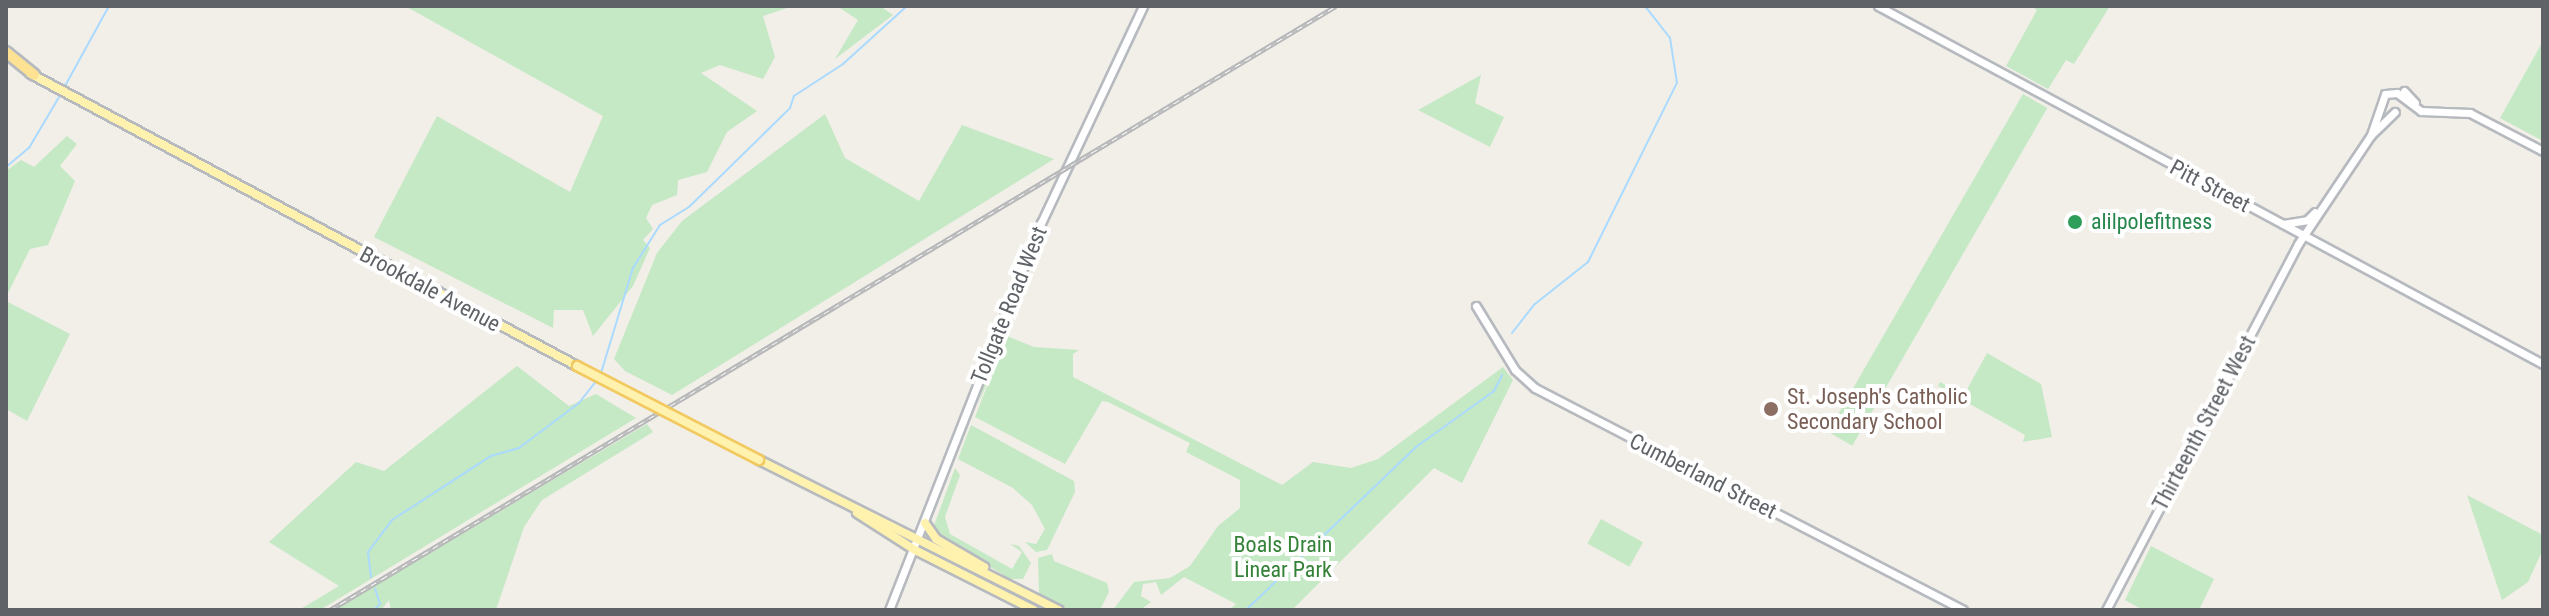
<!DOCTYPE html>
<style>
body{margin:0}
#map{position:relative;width:2549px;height:616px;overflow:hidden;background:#f1efe8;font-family:"Roboto Condensed",sans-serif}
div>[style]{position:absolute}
.green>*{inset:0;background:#c5e8c5;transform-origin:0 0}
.stream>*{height:2px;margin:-1px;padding:0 1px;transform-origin:1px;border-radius:1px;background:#aadaff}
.roads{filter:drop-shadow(2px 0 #b6babf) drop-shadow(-2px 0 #b6babf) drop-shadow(0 2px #b6babf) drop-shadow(0 -2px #b6babf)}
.secondary>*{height:7px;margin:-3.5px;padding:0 3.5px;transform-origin:3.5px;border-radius:3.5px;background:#fff}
.primary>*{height:8px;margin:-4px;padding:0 4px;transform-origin:4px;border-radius:4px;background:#fff2af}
.highway>*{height:10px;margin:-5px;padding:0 5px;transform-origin:5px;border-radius:5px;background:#fde293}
.rail>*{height:5px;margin-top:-2.5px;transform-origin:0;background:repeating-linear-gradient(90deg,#fff 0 6px,#b6b7b8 0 12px);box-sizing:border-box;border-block:2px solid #b6b7b8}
.bridges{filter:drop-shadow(2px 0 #f2c960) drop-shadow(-2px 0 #f2c960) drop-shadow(0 2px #f2c960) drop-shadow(0 -2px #f2c960)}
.primary-bridge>*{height:8px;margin:-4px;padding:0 4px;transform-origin:4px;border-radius:4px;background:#fff2af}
.dots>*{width:22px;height:22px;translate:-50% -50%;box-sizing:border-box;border:4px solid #fff;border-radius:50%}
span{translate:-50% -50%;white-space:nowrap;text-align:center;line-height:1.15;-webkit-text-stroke:8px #fff;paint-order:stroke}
.street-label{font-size:22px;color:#5f6368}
.leisure-label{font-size:22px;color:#27864d}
.left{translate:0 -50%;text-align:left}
.education-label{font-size:22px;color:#785e54}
.park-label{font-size:22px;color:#348238}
.frame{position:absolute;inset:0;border:8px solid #5f6368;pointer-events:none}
</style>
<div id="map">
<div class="green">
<i style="clip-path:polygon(405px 6px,793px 6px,763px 16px,775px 57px,763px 79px,720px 65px,701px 73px,757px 111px,727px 132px,707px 172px,678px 180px,677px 195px,652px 205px,646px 218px,653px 229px,643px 240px,650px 248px,633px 286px,593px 336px,583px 310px,554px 310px,553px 328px,374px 237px,437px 116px,570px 192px,603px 116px)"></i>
<i style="clip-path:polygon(837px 6px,880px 6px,893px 15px,835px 59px,858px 20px)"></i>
<i style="clip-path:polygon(2031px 6px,2110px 6px,2074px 64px,2066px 60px,2048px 89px,2006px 66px,2037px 10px)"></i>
<i style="clip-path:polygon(2543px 41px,2543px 141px,2500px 118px)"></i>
<i style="clip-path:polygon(1481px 75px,1475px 103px,1504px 117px,1490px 147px,1418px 110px)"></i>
<i style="left:2023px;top:94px;width:28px;height:390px;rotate:30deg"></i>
<i style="clip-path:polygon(825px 114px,845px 158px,919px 201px,962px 125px,1054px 159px,672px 395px,625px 371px,614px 359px,657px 253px,682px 221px)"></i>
<i style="clip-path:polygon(67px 136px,77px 144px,60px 166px,75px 181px,48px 245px,30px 249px,6px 297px,6px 171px,21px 160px,34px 167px)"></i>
<i style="clip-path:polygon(6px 301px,70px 334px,27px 421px,6px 409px)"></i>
<i style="clip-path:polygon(1007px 336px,1034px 347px,1079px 350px,1073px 354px,1073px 377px,1282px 485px,1313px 462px,1351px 468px,1378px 459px,1503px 367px,1513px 380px,1462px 483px,1434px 468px,1292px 610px,1229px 610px,1236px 604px,1184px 577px,1161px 595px,1156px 582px,1143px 584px,1141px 596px,1151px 602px,1140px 610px,1113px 610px,1134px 582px,1170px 578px,1190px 566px,1218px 526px,1240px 508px,1240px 480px,1186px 452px,1190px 443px,1108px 402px,1102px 401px,1065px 464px,975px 417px,1000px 353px,978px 404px,998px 339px)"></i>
<i style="clip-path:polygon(1987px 353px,2041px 384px,2052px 437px,2023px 442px,2025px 435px,1938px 386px,1940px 382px,1964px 395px)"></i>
<i style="clip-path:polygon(517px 366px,569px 406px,596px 394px,636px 418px,320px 610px,299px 610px,339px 586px,269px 542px,356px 462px,384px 471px)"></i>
<i style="clip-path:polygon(647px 424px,653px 432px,542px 500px,524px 527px,496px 610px,391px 610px,389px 600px,381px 610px,334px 610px)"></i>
<i style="clip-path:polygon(971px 425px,1074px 481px,1075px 492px,1047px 550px,1036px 552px,1025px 542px,1036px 544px,1045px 529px,1032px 505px,1013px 488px,958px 459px)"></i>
<i style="clip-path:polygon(955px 468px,960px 475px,945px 517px,950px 534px,1012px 569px,1022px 552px,1010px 544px,1019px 546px,1031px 563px,1023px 579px,1010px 579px,932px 531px)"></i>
<i style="clip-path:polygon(2467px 495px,2543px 535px,2543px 549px,2528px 582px,2502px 600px)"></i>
<i style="left:1601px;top:519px;width:48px;height:28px;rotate:29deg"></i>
<i style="clip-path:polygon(2151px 546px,2214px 579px,2199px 610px,2143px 610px,2125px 600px)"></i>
<i style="clip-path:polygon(1052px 554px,1054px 561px,1107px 583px,1109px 592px,1100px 610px,1070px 610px,1039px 594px,1038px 558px)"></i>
</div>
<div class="stream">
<i style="left:65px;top:86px;width:91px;rotate:-61.2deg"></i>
<i style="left:6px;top:167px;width:30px;rotate:-40deg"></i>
<i style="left:29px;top:148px;width:65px;rotate:-59.5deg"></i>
<i style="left:1512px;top:333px;width:37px;rotate:-52deg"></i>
<i style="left:1535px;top:304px;width:68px;rotate:-38.4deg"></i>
<i style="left:1588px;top:262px;width:200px;rotate:-63.6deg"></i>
<i style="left:1677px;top:83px;width:46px;rotate:-98.8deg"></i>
<i style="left:1670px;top:38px;width:41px;rotate:-128deg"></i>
<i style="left:601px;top:373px;width:110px;rotate:-73.1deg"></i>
<i style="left:633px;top:268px;width:51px;rotate:-57.9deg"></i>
<i style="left:660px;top:225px;width:34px;rotate:-32deg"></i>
<i style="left:689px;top:207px;width:141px;rotate:-44.4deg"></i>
<i style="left:790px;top:108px;width:13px;rotate:-72deg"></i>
<i style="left:794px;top:96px;width:59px;rotate:-33.1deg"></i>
<i style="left:843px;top:64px;width:86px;rotate:-42.2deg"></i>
<i style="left:371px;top:577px;width:25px;rotate:-97deg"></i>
<i style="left:368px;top:552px;width:40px;rotate:-53deg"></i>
<i style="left:392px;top:520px;width:118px;rotate:-32.9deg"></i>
<i style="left:491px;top:456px;width:29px;rotate:-16deg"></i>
<i style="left:519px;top:448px;width:75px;rotate:-36.9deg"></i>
<i style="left:579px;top:403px;width:31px;rotate:-52deg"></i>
<i style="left:374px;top:610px;width:8px;rotate:-45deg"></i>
<i style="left:380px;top:604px;width:16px;rotate:-108deg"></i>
<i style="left:1246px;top:610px;width:236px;rotate:-43.8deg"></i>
<i style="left:1416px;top:447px;width:96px;rotate:-35.7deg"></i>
<i style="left:1494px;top:391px;width:18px;rotate:-63deg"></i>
</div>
<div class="roads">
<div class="secondary">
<i style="left:1878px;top:6px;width:755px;rotate:28.3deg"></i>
<i style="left:2404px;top:91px;width:16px;rotate:47deg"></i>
<i style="left:2371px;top:135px;width:33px;rotate:-44deg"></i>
<i style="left:2283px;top:224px;width:24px;rotate:-9deg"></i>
<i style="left:2307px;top:220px;width:11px;rotate:-45deg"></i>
<i style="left:1476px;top:306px;width:75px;rotate:58.6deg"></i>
<i style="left:1515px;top:370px;width:27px;rotate:42deg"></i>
<i style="left:1535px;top:388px;width:482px;rotate:27.4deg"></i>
<i style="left:889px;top:610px;width:416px;rotate:-68.6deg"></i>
<i style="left:1041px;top:223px;width:240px;rotate:-64.8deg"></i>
<i style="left:2106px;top:610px;width:413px;rotate:-62.3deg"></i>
<i style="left:2298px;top:244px;width:131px;rotate:-56.2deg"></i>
<i style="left:2371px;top:135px;width:43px;rotate:-71.1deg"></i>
<i style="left:2385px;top:94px;width:12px;rotate:-5deg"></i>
<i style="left:2397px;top:93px;width:30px;rotate:37deg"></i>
<i style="left:2421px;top:111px;width:49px;rotate:2.3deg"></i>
<i style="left:2470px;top:113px;width:82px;rotate:27.5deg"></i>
</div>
<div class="primary">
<i style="left:31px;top:74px;width:619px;rotate:28.14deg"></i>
<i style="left:759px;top:460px;width:335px;rotate:26.6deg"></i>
<i style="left:857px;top:513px;width:69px;rotate:32.5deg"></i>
<i style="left:915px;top:550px;width:133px;rotate:26.8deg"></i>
<i style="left:925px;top:523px;width:19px;rotate:55deg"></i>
<i style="left:936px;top:539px;width:56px;rotate:30.3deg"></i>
</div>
<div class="highway">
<i style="left:6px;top:52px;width:36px;rotate:39deg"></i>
</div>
</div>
<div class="rail">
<i style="left:330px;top:610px;width:1173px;rotate:-30.98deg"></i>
</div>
<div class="bridges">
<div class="primary-bridge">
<i style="left:577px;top:366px;width:205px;rotate:27.3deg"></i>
</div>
</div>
<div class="dots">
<i style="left:2075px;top:222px;background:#2e9e5b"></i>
<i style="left:1771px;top:409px;background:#8d6e63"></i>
</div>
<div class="street-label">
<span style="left:2210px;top:186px;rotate:28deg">Pitt Street</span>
<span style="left:430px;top:289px;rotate:28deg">Brookdale Avenue</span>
<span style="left:1009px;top:305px;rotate:-68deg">Tollgate Road West</span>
<span style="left:2204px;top:423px;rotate:-62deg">Thirteenth Street West</span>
<span style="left:1703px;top:476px;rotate:27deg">Cumberland Street</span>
</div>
<div class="leisure-label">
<span class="left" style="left:2091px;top:222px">alilpolefitness</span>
</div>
<div class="education-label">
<span class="left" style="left:1787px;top:409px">St. Joseph's Catholic<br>Secondary School</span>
</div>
<div class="park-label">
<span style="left:1283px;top:557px">Boals Drain<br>Linear Park</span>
</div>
<div class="frame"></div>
</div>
